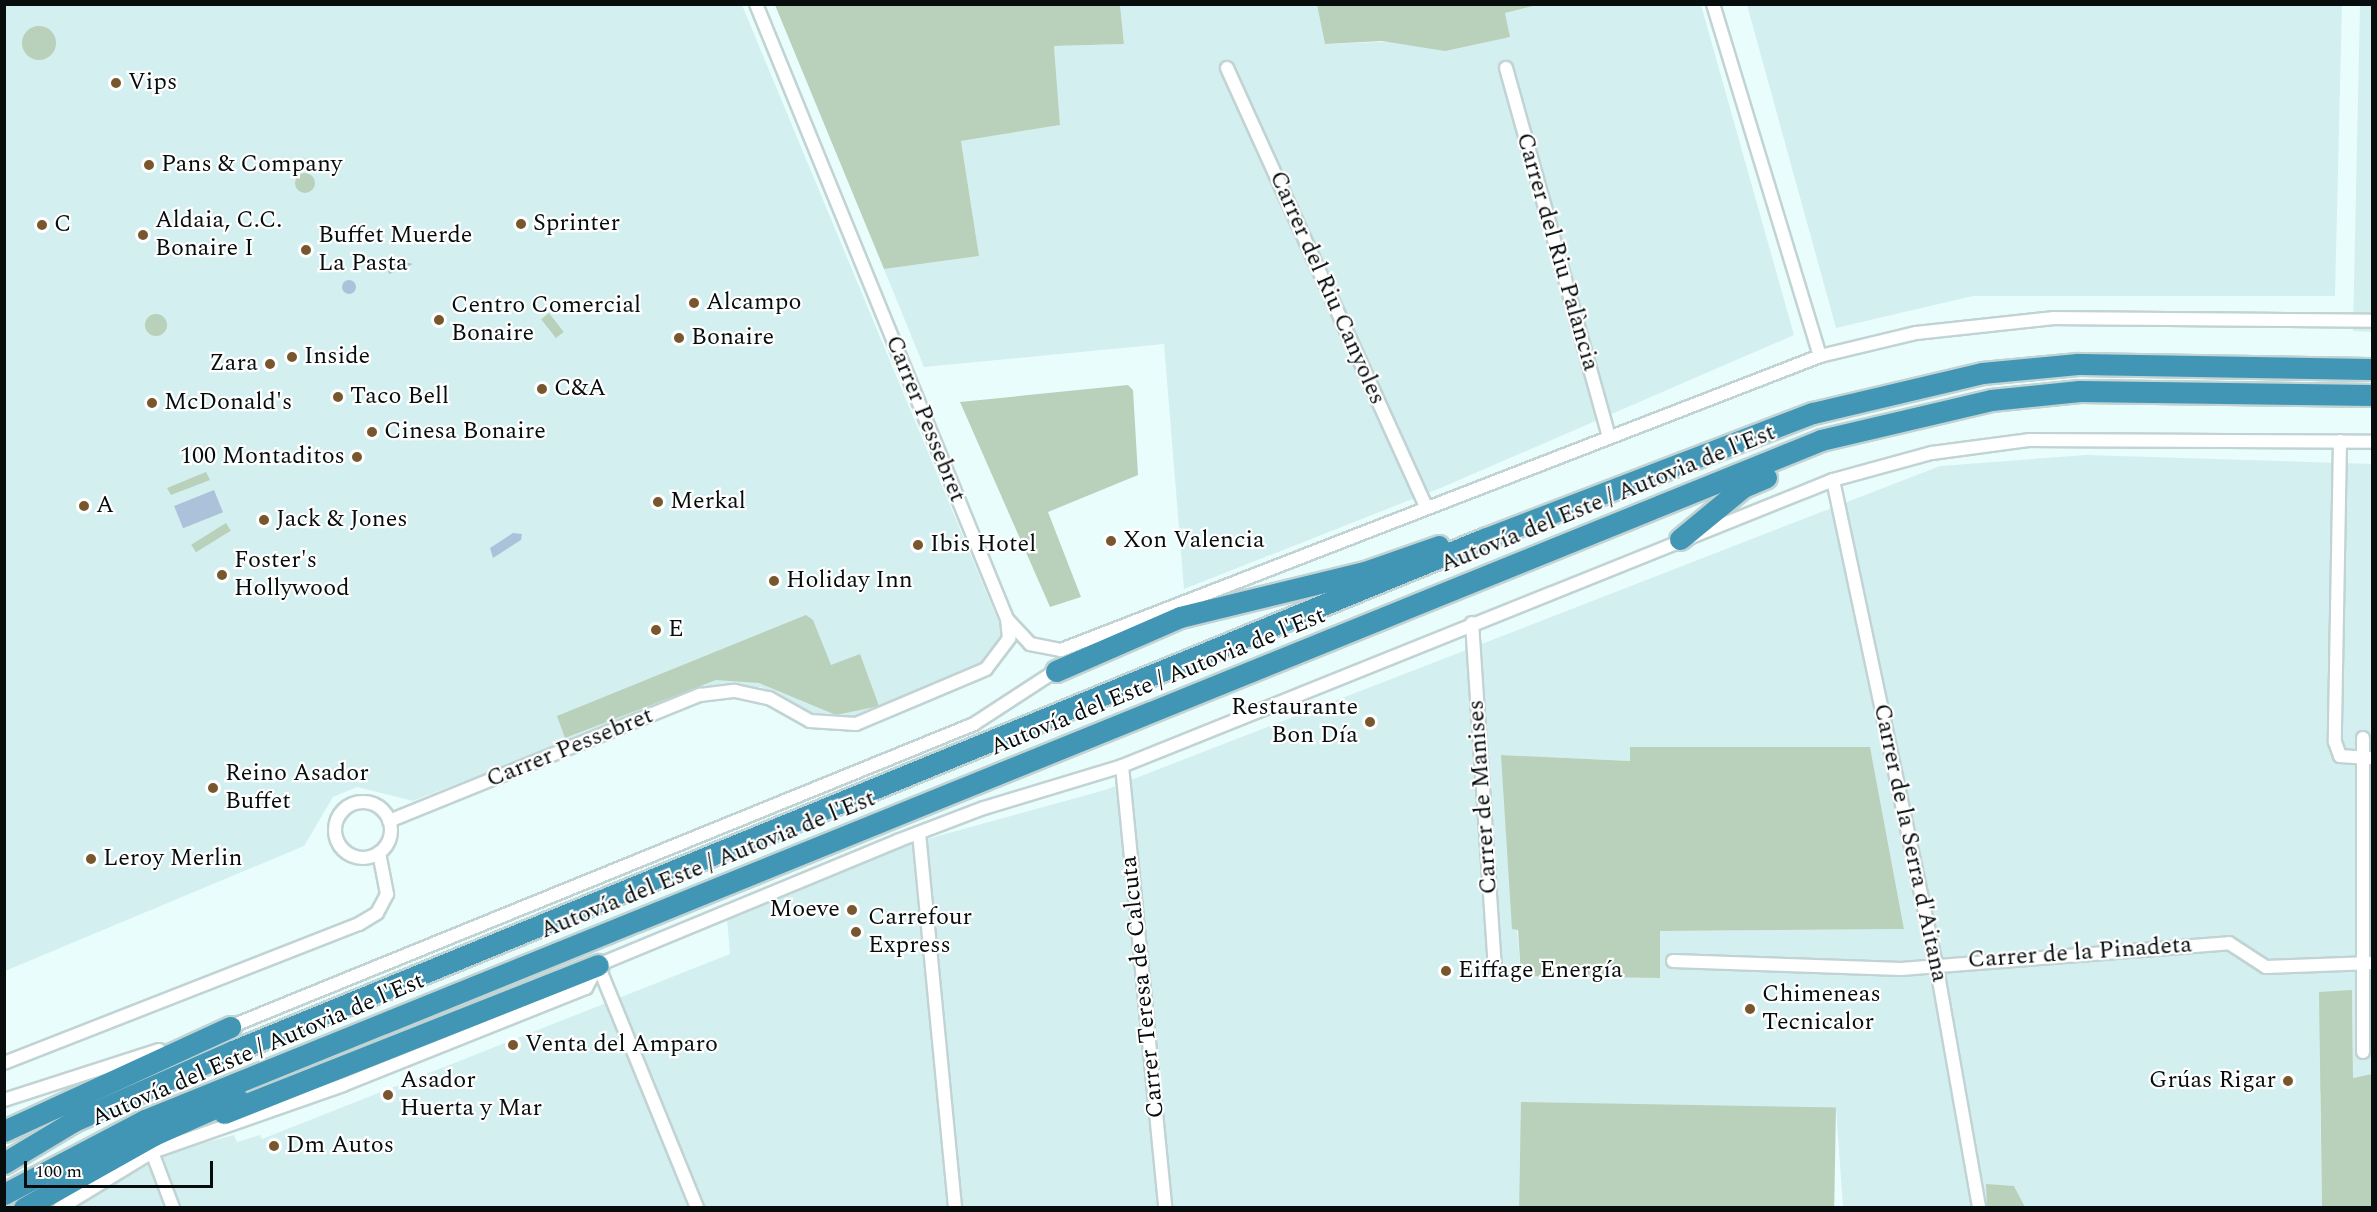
<!DOCTYPE html>
<meta charset="utf-8">
<style>
body{margin:0}
#map{position:relative;width:2377px;height:1212px;overflow:hidden;background:#eafdfd;font-family:Spectral,serif}
div>[style]{position:absolute}
.built>*{inset:0;background:#d4eff0}
.green>*{inset:0;background:#b9d0ba;transform-origin:0 0}
.round{border-radius:50%}
.water>*{inset:0;background:#abc2da;transform-origin:0 0}
.roads{filter:drop-shadow(2px 0 #c1d3d3) drop-shadow(-2px 0 #c1d3d3) drop-shadow(0 2px #c1d3d3) drop-shadow(0 -2px #c1d3d3)}
.minor>*{height:12px;margin:-6px;padding:0 6px;transform-origin:6px;border-radius:6px;background:#fff}
.minor>.ring{margin:-6px;padding:0;box-sizing:content-box;background:none;border:12px solid #fff;border-radius:50%}
.motorway>*{height:21px;margin:-10.5px;padding:0 10.5px;transform-origin:10.5px;border-radius:10.5px;background:#4096b4}
.dots>*{width:16px;height:16px;translate:-50% -50%;box-sizing:border-box;border:3px solid #fff;border-radius:50%}
span{translate:-50% -50%;white-space:nowrap;text-align:center;line-height:1.15;-webkit-text-stroke:4.5px #fff;paint-order:stroke}
.poi-label{font-size:24px;color:#070d0d}
.left{translate:0 -50%;text-align:left}
.right{translate:-100% -50%;text-align:right}
.street-label{font-size:24px;color:#070d0d}
.frame{position:absolute;inset:0;border:6px solid #070d0d;pointer-events:none}
.scale{position:absolute;left:24px;top:1161px;width:189px;height:27px;box-sizing:border-box;border:3px solid #070d0d;border-top:0;padding-left:8px;font-size:18px;line-height:21px;white-space:nowrap;color:#070d0d;-webkit-text-stroke:4px #fff;paint-order:stroke}
</style>
<div id="map">
<div class="built">
<i style="clip-path:polygon(5px 5px,742px 5px,1004px 635px,990px 662px,859px 716px,836px 720px,816px 716px,761px 687px,705px 687px,413px 801px,357px 787px,333px 797px,304px 846px,5px 971px)"></i>
<i style="clip-path:polygon(1120px 5px,1317px 5px,1325px 44px,1509px 37px,1505px 13px,1537px 5px,1701px 5px,1794px 335px,1443px 487px,1184px 589px,1164px 344px,924px 367px,884px 269px,979px 256px,961px 141px,1060px 125px,1054px 46px,1124px 44px)"></i>
<i style="clip-path:polygon(1747px 5px,2342px 5px,2335px 296px,1973px 296px,1836px 328px)"></i>
<i style="clip-path:polygon(2360px 5px,2372px 5px,2372px 332px,2353px 331px)"></i>
<i style="clip-path:polygon(evenodd,2086px 455px,2372px 464px,2372px 1074px,2353px 1078px,2352px 990px,2320px 1094px,2322px 1207px,2025px 1207px,2014px 1186px,1987px 1185px,1987px 1207px,1843px 1207px,1836px 1109px,1522px 1102px,1528px 1207px,70px 1208px,161px 1154px,234px 1135px,237px 1142px,260px 1135px,262px 1139px,730px 954px,727px 919px,905px 845px,1105px 790px,1940px 466px,2086px 455px,1630px 748px,1870px 748px,1904px 929px,1660px 931px,1660px 978px,1521px 976px,1502px 755px,1630px 761px,1630px 748px)"></i>
</div>
<div class="green">
<i style="clip-path:polygon(775px 5px,1120px 5px,1124px 44px,1054px 46px,1060px 125px,961px 141px,979px 256px,884px 269px)"></i>
<i style="clip-path:polygon(1317px 5px,1317px 4px,1537px 5px,1505px 13px,1510px 37px,1445px 51px,1382px 41px,1325px 44px)"></i>
<i class="round" style="left:22px;top:26px;width:34px;height:34px"></i>
<i class="round" style="left:295px;top:173px;width:20px;height:20px"></i>
<i style="left:549px;top:313px;width:24px;height:10px;rotate:52deg"></i>
<i class="round" style="left:145px;top:314px;width:22px;height:22px"></i>
<i style="clip-path:polygon(1128px 385px,1133px 390px,1138px 475px,1048px 512px,1081px 597px,1050px 607px,960px 402px)"></i>
<i style="clip-path:polygon(206px 472px,210px 480px,171px 495px,167px 488px)"></i>
<i style="left:226px;top:523px;width:9px;height:41px;rotate:58deg"></i>
<i style="clip-path:polygon(806px 615px,813px 620px,831px 665px,860px 654px,879px 706px,836px 715px,759px 683px,716px 680px,565px 738px,557px 716px)"></i>
<i style="clip-path:polygon(1630px 747px,1870px 747px,1904px 929px,1660px 931px,1660px 978px,1521px 976px,1518px 930px,1512px 929px,1501px 755px,1630px 761px)"></i>
<i style="clip-path:polygon(2352px 990px,2353px 1078px,2372px 1074px,2372px 1207px,2322px 1207px,2319px 992px)"></i>
<i style="left:1521px;top:1102px;width:315px;height:105px;rotate:1deg"></i>
<i style="clip-path:polygon(1986px 1184px,2014px 1186px,2025px 1207px,1987px 1207px)"></i>
</div>
<div class="water">
<i style="clip-path:polygon(401px 261px,413px 264px,389px 274px,387px 267px)"></i>
<i class="round" style="left:342px;top:280px;width:14px;height:14px"></i>
<i style="left:214px;top:490px;width:24px;height:43px;rotate:68deg"></i>
<i style="clip-path:polygon(513px 533px,522px 534px,521px 540px,493px 558px,490px 548px)"></i>
</div>
<div class="roads">
<div class="minor">
<i style="left:1713px;top:4px;width:368px;rotate:73.1deg"></i>
<i style="left:1227px;top:68px;width:483px;rotate:65.6deg"></i>
<i style="left:1506px;top:68px;width:382px;rotate:74.4deg"></i>
<i style="left:2340px;top:441px;width:301px;rotate:91deg"></i>
<i style="left:2335px;top:742px;width:15px;rotate:70deg"></i>
<i style="left:2340px;top:756px;width:32px;rotate:4deg"></i>
<i style="left:1833px;top:480px;width:494px;rotate:78deg"></i>
<i style="left:1936px;top:963px;width:249px;rotate:80deg"></i>
<i style="left:1007px;top:619px;width:34px;rotate:47deg"></i>
<i style="left:1030px;top:644px;width:32px;rotate:11deg"></i>
<i style="left:1061px;top:650px;width:814px;rotate:-21.17deg"></i>
<i style="left:1820px;top:356px;width:99px;rotate:-13.5deg"></i>
<i style="left:1916px;top:333px;width:139px;rotate:-6.2deg"></i>
<i style="left:2054px;top:318px;width:318px;rotate:0.5deg"></i>
<i style="left:1472px;top:623px;width:349px;rotate:86.2deg"></i>
<i style="left:1122px;top:766px;width:444px;rotate:84.4deg"></i>
<i class="ring" style="left:335px;top:802px;width:44px;height:44px"></i>
<i style="left:389px;top:821px;width:336px;rotate:-22.1deg"></i>
<i style="left:700px;top:695px;width:35px;rotate:-7deg"></i>
<i style="left:735px;top:691px;width:35px;rotate:12deg"></i>
<i style="left:769px;top:698px;width:47px;rotate:29.3deg"></i>
<i style="left:810px;top:721px;width:46px;rotate:3.7deg"></i>
<i style="left:856px;top:724px;width:141px;rotate:-22.9deg"></i>
<i style="left:986px;top:669px;width:39px;rotate:-53deg"></i>
<i style="left:1009px;top:638px;width:19px;rotate:-96deg"></i>
<i style="left:1007px;top:619px;width:664px;rotate:-112.2deg"></i>
<i style="left:919px;top:833px;width:377px;rotate:84.5deg"></i>
<i style="left:1673px;top:961px;width:228px;rotate:2deg"></i>
<i style="left:1901px;top:969px;width:329px;rotate:-4.5deg"></i>
<i style="left:2229px;top:943px;width:44px;rotate:33deg"></i>
<i style="left:2266px;top:967px;width:106px;rotate:-2.2deg"></i>
<i style="left:598px;top:965px;width:262px;rotate:67.8deg"></i>
<i style="left:227px;top:1028px;width:806px;rotate:-22.14deg"></i>
<i style="left:974px;top:724px;width:103px;rotate:-33.1deg"></i>
<i style="left:2363px;top:1052px;width:314px;rotate:-90deg"></i>
<i style="left:4px;top:1063px;width:381px;rotate:-21.4deg"></i>
<i style="left:359px;top:924px;width:21px;rotate:-31deg"></i>
<i style="left:377px;top:913px;width:21px;rotate:-62deg"></i>
<i style="left:387px;top:894px;width:42px;rotate:-101deg"></i>
<i style="left:4px;top:1100px;width:163px;rotate:-17.9deg"></i>
<i style="left:152px;top:1152px;width:60px;rotate:69.4deg"></i>
<i style="left:60px;top:1208px;width:108px;rotate:-31.3deg"></i>
<i style="left:152px;top:1152px;width:202px;rotate:-19.3deg"></i>
<i style="left:343px;top:1085px;width:262px;rotate:-21.8deg"></i>
<i style="left:586px;top:988px;width:26px;rotate:-62deg"></i>
<i style="left:598px;top:965px;width:324px;rotate:-22.5deg"></i>
<i style="left:897px;top:841px;width:93px;rotate:-20.8deg"></i>
<i style="left:984px;top:808px;width:144px;rotate:-16.9deg"></i>
<i style="left:1122px;top:766px;width:766px;rotate:-21.91deg"></i>
<i style="left:1833px;top:480px;width:103px;rotate:-15.3deg"></i>
<i style="left:1932px;top:453px;width:99px;rotate:-7.6deg"></i>
<i style="left:2030px;top:440px;width:342px;rotate:0.3deg"></i>
</div>
<div class="motorway">
<i style="left:1680px;top:539px;width:82px;rotate:-39.5deg"></i>
<i style="left:1743px;top:487px;width:25px;rotate:-23deg"></i>
<i style="left:1056px;top:671px;width:135px;rotate:-23.5deg"></i>
<i style="left:1180px;top:617px;width:190px;rotate:-13.7deg"></i>
<i style="left:1365px;top:572px;width:78px;rotate:-19.4deg"></i>
<i style="left:224px;top:1113px;width:402px;rotate:-21.6deg"></i>
<i style="left:4px;top:1131px;width:249px;rotate:-24.7deg"></i>
<i style="left:4px;top:1163px;width:82px;rotate:-31deg"></i>
<i style="left:74px;top:1121px;width:174px;rotate:-23.8deg"></i>
<i style="left:233px;top:1051px;width:1352px;rotate:-22.26deg"></i>
<i style="left:1484px;top:539px;width:352px;rotate:-21deg"></i>
<i style="left:1813px;top:413px;width:174px;rotate:-13.3deg"></i>
<i style="left:1982px;top:373px;width:96px;rotate:-5.4deg"></i>
<i style="left:2078px;top:364px;width:294px;rotate:1deg"></i>
<i style="left:4px;top:1194px;width:159px;rotate:-27.7deg"></i>
<i style="left:145px;top:1120px;width:1809px;rotate:-22.08deg"></i>
<i style="left:1821px;top:440px;width:175px;rotate:-13.2deg"></i>
<i style="left:1991px;top:400px;width:89px;rotate:-5.8deg"></i>
<i style="left:2080px;top:391px;width:292px;rotate:0.8deg"></i>
<i style="left:24px;top:1208px;width:149px;rotate:-29.3deg"></i>
<i style="left:154px;top:1135px;width:91px;rotate:-24deg"></i>
</div>
</div>
<div class="dots">
<i style="left:116px;top:83px;background:#78572e"></i>
<i style="left:149px;top:165px;background:#78572e"></i>
<i style="left:521px;top:224px;background:#78572e"></i>
<i style="left:42px;top:225px;background:#78572e"></i>
<i style="left:143px;top:235px;background:#78572e"></i>
<i style="left:306px;top:250px;background:#78572e"></i>
<i style="left:694px;top:303px;background:#78572e"></i>
<i style="left:439px;top:320px;background:#78572e"></i>
<i style="left:679px;top:338px;background:#78572e"></i>
<i style="left:292px;top:357px;background:#78572e"></i>
<i style="left:270px;top:364px;background:#78572e"></i>
<i style="left:542px;top:389px;background:#78572e"></i>
<i style="left:338px;top:397px;background:#78572e"></i>
<i style="left:152px;top:403px;background:#78572e"></i>
<i style="left:372px;top:432px;background:#78572e"></i>
<i style="left:357px;top:457px;background:#78572e"></i>
<i style="left:658px;top:502px;background:#78572e"></i>
<i style="left:84px;top:506px;background:#78572e"></i>
<i style="left:264px;top:520px;background:#78572e"></i>
<i style="left:1111px;top:541px;background:#78572e"></i>
<i style="left:918px;top:545px;background:#78572e"></i>
<i style="left:222px;top:575px;background:#78572e"></i>
<i style="left:774px;top:581px;background:#78572e"></i>
<i style="left:656px;top:630px;background:#78572e"></i>
<i style="left:1370px;top:722px;background:#78572e"></i>
<i style="left:213px;top:788px;background:#78572e"></i>
<i style="left:91px;top:859px;background:#78572e"></i>
<i style="left:852px;top:910px;background:#78572e"></i>
<i style="left:856px;top:932px;background:#78572e"></i>
<i style="left:1446px;top:971px;background:#78572e"></i>
<i style="left:1750px;top:1009px;background:#78572e"></i>
<i style="left:513px;top:1045px;background:#78572e"></i>
<i style="left:2288px;top:1081px;background:#78572e"></i>
<i style="left:388px;top:1095px;background:#78572e"></i>
<i style="left:274px;top:1146px;background:#78572e"></i>
</div>
<div class="poi-label">
<span class="left" style="left:128px;top:83px">Vips</span>
<span class="left" style="left:161px;top:165px">Pans &amp; Company</span>
<span class="left" style="left:155px;top:235px">Aldaia, C.C.<br>Bonaire I</span>
<span class="left" style="left:533px;top:224px">Sprinter</span>
<span class="left" style="left:54px;top:225px">C</span>
<span class="left" style="left:318px;top:250px">Buffet Muerde<br>La Pasta</span>
<span class="left" style="left:706px;top:303px">Alcampo</span>
<span class="left" style="left:451px;top:320px">Centro Comercial<br>Bonaire</span>
<span class="left" style="left:691px;top:338px">Bonaire</span>
<span class="left" style="left:304px;top:357px">Inside</span>
<span class="right" style="left:258px;top:364px">Zara</span>
<span class="left" style="left:554px;top:389px">C&amp;A</span>
<span class="left" style="left:350px;top:397px">Taco Bell</span>
<span class="left" style="left:164px;top:403px">McDonald's</span>
<span class="left" style="left:384px;top:432px">Cinesa Bonaire</span>
<span class="right" style="left:345px;top:457px">100 Montaditos</span>
<span class="left" style="left:670px;top:502px">Merkal</span>
<span class="left" style="left:96px;top:506px">A</span>
<span class="left" style="left:276px;top:520px">Jack &amp; Jones</span>
<span class="left" style="left:1123px;top:541px">Xon Valencia</span>
<span class="left" style="left:930px;top:545px">Ibis Hotel</span>
<span class="left" style="left:234px;top:575px">Foster's<br>Hollywood</span>
<span class="left" style="left:786px;top:581px">Holiday Inn</span>
<span class="left" style="left:668px;top:630px">E</span>
<span class="right" style="left:1358px;top:722px">Restaurante<br>Bon Día</span>
<span class="left" style="left:225px;top:788px">Reino Asador<br>Buffet</span>
<span class="left" style="left:103px;top:859px">Leroy Merlin</span>
<span class="right" style="left:840px;top:910px">Moeve</span>
<span class="left" style="left:868px;top:932px">Carrefour<br>Express</span>
<span class="left" style="left:1458px;top:971px">Eiffage Energía</span>
<span class="left" style="left:1762px;top:1009px">Chimeneas<br>Tecnicalor</span>
<span class="left" style="left:525px;top:1045px">Venta del Amparo</span>
<span class="left" style="left:400px;top:1095px">Asador<br>Huerta y Mar</span>
<span class="right" style="left:2276px;top:1081px">Grúas Rigar</span>
<span class="left" style="left:286px;top:1146px">Dm Autos</span>
</div>
<div class="street-label">
<span style="left:1557px;top:252px;rotate:74deg">Carrer del Riu Palància</span>
<span style="left:1327px;top:288px;rotate:66deg">Carrer del Riu Canyoles</span>
<span style="left:925px;top:419px;rotate:68deg">Carrer Pessebret</span>
<span style="left:1608px;top:499px;rotate:-22deg">Autovía del Este / Autovia de l'Est</span>
<span style="left:1158px;top:682px;rotate:-22deg">Autovía del Este / Autovia de l'Est</span>
<span style="left:570px;top:748px;rotate:-22deg">Carrer Pessebret</span>
<span style="left:1483px;top:797px;rotate:-94deg">Carrer de Manises</span>
<span style="left:1910px;top:843px;rotate:78deg">Carrer de la Serra d'Aitana</span>
<span style="left:708px;top:865px;rotate:-22deg">Autovía del Este / Autovia de l'Est</span>
<span style="left:2080px;top:953px;rotate:-4deg">Carrer de la Pinadeta</span>
<span style="left:1143px;top:987px;rotate:-96deg">Carrer Teresa de Calcuta</span>
<span style="left:258px;top:1050px;rotate:-23deg">Autovía del Este / Autovia de l'Est</span>
</div>
<div class="frame"></div>
<div class="scale">100 m</div>
</div>
